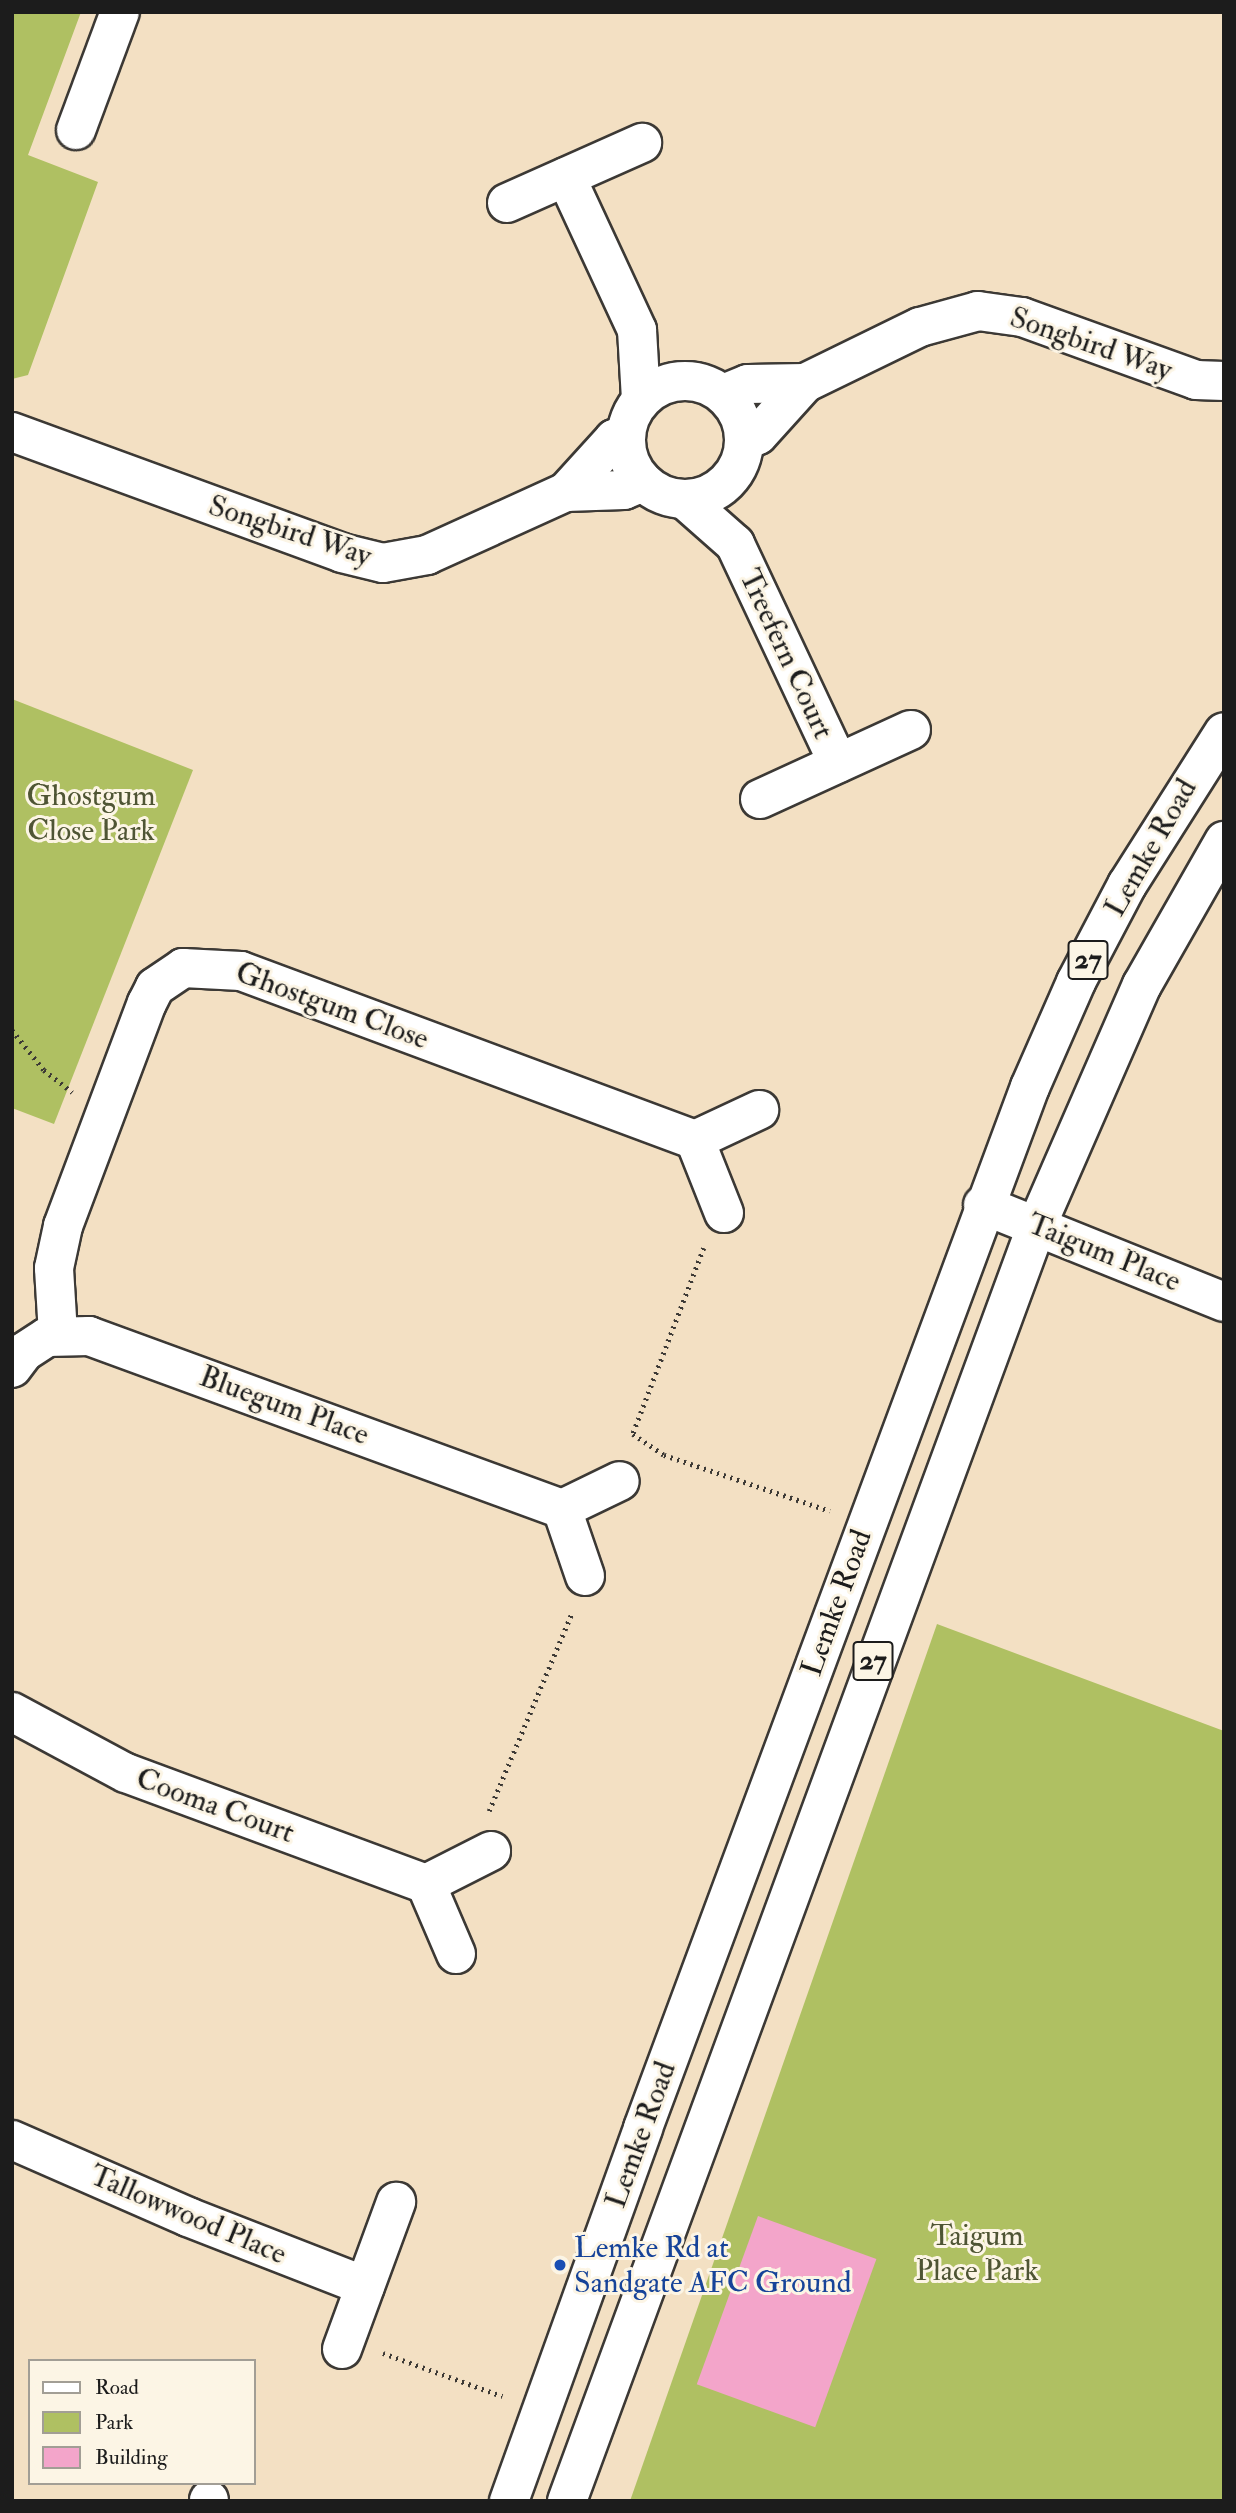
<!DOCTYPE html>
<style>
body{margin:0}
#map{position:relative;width:1236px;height:2513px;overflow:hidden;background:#f3e0c3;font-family:"IM FELL Double Pica",serif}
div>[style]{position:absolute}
.green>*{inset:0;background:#afc062}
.building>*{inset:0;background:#f3a5ca;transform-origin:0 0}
.path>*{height:4.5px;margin-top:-2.25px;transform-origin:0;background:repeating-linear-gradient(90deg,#3c3935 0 2px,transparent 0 7px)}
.roads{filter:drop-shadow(2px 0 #3c3935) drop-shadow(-2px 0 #3c3935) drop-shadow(0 2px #3c3935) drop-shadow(0 -2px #3c3935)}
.minor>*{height:38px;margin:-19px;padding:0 19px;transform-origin:19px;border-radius:19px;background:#fff}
.minor>.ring{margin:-19px;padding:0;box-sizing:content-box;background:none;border:38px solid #fff;border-radius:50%}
.primary>*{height:38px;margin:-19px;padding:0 19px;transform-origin:19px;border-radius:19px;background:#fff}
.dots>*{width:19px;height:19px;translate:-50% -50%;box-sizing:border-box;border:4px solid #fcf5e5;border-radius:50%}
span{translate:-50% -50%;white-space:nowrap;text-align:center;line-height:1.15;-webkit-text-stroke:6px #fcf5e5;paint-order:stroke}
.shield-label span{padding:2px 5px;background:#fcf5e5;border:2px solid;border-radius:5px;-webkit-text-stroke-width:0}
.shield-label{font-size:28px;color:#1c1c1c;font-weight:700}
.street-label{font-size:30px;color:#1c1c1c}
.park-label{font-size:30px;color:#4f5534}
.transit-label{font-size:30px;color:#164399}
.left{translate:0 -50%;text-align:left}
.frame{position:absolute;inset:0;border:14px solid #1c1c1c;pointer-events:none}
.legend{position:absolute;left:28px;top:2359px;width:228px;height:126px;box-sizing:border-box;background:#fcf5e5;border:2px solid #a29e95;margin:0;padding:9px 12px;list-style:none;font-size:21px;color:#1c1c1c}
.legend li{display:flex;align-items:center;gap:14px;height:35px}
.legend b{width:35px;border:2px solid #a29e95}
</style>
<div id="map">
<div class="green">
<i style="clip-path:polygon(12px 12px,81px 12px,28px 155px,98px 182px,28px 375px,12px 379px)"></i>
<i style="clip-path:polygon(12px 699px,193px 770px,54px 1124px,12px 1108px)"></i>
<i style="clip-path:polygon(937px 1624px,1224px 1731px,1224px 2501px,630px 2501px)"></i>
</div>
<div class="building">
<i style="left:758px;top:2216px;width:126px;height:179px;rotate:20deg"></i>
</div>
<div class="path">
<i style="left:12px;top:1030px;width:51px;rotate:51.3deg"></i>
<i style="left:44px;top:1070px;width:36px;rotate:38deg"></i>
<i style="left:704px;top:1248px;width:199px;rotate:110.9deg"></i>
<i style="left:633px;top:1434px;width:37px;rotate:34deg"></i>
<i style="left:664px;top:1455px;width:175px;rotate:18.6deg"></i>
<i style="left:489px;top:1811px;width:215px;rotate:-67.3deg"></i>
<i style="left:383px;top:2353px;width:127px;rotate:19.9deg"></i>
</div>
<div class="roads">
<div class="minor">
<i style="left:76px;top:130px;width:126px;rotate:-69.6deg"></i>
<i style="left:566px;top:177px;width:169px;rotate:65.1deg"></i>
<i style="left:637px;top:330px;width:69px;rotate:86.7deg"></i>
<i style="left:507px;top:203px;width:148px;rotate:-24deg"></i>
<i class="ring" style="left:626px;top:381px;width:80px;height:80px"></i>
<i style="left:723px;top:394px;width:27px;rotate:-22deg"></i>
<i style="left:748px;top:384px;width:57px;rotate:-1deg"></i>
<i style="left:12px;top:432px;width:351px;rotate:20.1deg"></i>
<i style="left:342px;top:553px;width:42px;rotate:13.7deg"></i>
<i style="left:383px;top:563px;width:45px;rotate:-10.3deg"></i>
<i style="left:427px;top:555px;width:153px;rotate:-24.4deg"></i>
<i style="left:566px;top:492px;width:58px;rotate:-2deg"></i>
<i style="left:624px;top:490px;width:21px;rotate:-23deg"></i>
<i style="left:745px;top:441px;width:14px;rotate:-25deg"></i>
<i style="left:758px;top:435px;width:70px;rotate:-47.9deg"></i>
<i style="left:805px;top:383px;width:128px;rotate:-26deg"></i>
<i style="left:920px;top:327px;width:60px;rotate:-15.4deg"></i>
<i style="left:978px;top:311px;width:44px;rotate:7.8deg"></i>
<i style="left:1022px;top:317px;width:185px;rotate:19.9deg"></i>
<i style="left:1196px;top:380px;width:28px;rotate:2deg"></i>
<i style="left:566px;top:492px;width:72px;rotate:-47.8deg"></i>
<i style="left:614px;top:439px;width:12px;rotate:-20deg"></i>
<i style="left:684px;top:499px;width:68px;rotate:41.4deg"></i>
<i style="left:735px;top:544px;width:242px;rotate:64.8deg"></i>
<i style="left:760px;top:799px;width:166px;rotate:-24.6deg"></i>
<i style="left:983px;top:1205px;width:260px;rotate:21.9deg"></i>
<i style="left:724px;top:1213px;width:79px;rotate:-111.7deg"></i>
<i style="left:695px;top:1140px;width:71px;rotate:-25.1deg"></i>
<i style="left:58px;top:1334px;width:66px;rotate:-93.5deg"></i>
<i style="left:54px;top:1268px;width:43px;rotate:-77.9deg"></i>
<i style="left:63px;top:1226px;width:238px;rotate:-69.4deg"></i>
<i style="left:147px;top:1003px;width:18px;rotate:-63deg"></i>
<i style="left:155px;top:987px;width:34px;rotate:-34deg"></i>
<i style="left:183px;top:968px;width:58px;rotate:3deg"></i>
<i style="left:241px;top:971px;width:484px;rotate:20.4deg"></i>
<i style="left:12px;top:1368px;width:20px;rotate:-53deg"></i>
<i style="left:24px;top:1352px;width:27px;rotate:-33deg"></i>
<i style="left:47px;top:1337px;width:42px;rotate:-1.4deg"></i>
<i style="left:89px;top:1336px;width:504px;rotate:20.09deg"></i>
<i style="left:585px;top:1576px;width:71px;rotate:-108.9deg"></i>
<i style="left:562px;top:1509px;width:64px;rotate:-25.8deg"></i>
<i style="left:12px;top:1712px;width:129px;rotate:28.2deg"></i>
<i style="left:126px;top:1773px;width:320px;rotate:20.3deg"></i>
<i style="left:456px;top:1954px;width:76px;rotate:-113.2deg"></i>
<i style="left:426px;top:1884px;width:73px;rotate:-26.9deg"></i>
<i style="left:12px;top:2140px;width:192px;rotate:23.6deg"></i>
<i style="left:188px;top:2217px;width:190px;rotate:21.3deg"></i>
<i style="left:342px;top:2349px;width:157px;rotate:-69.8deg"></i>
<i style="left:209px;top:2501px;width:1px;rotate:-90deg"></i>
</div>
<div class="primary">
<i style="left:509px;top:2501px;width:396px;rotate:-70.2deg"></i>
<i style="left:643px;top:2128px;width:1111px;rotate:-69.61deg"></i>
<i style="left:1030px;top:1087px;width:115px;rotate:-66.3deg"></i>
<i style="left:1076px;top:982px;width:110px;rotate:-62.3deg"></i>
<i style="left:1127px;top:885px;width:181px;rotate:-57.6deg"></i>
<i style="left:567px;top:2501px;width:1360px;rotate:-69.78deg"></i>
<i style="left:1037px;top:1225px;width:262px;rotate:-66.4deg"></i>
<i style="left:1142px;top:985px;width:166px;rotate:-60.3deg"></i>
</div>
</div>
<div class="dots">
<i style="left:560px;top:2265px;background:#1a4fb4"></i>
</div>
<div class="shield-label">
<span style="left:1088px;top:960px">27</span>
<span style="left:873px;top:1661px">27</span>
</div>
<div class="street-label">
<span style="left:1091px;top:344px;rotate:19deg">Songbird Way</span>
<span style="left:290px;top:531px;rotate:18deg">Songbird Way</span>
<span style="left:786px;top:654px;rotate:65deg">Treefern Court</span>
<span style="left:1151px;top:848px;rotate:-60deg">Lemke Road</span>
<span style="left:332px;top:1006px;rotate:20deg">Ghostgum Close</span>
<span style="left:1104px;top:1253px;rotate:22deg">Taigum Place</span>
<span style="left:284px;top:1406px;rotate:20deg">Bluegum Place</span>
<span style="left:837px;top:1603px;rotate:-70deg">Lemke Road</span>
<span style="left:215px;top:1806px;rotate:20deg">Cooma Court</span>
<span style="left:641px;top:2135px;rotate:-70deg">Lemke Road</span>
<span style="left:188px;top:2215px;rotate:23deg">Tallowwood Place</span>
</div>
<div class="park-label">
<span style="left:91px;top:813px">Ghostgum<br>Close Park</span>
<span style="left:977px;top:2253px">Taigum<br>Place Park</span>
</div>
<div class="transit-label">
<span class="left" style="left:574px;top:2265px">Lemke Rd at<br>Sandgate AFC Ground</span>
</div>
<div class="frame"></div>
<ul class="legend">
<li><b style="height:9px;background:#fff"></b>Road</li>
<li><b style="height:19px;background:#afc062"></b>Park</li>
<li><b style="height:19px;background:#f3a5ca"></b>Building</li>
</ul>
</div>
